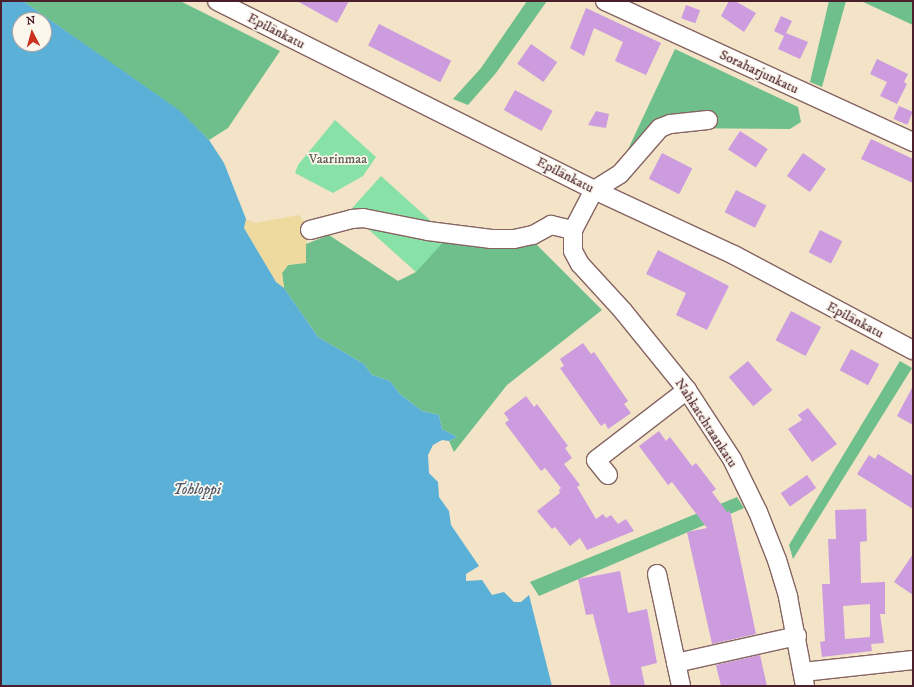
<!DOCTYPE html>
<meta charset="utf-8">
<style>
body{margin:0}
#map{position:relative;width:914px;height:687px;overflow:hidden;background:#f3e3c7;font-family:"IM FELL DW Pica",serif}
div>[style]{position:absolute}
.green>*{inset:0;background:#88e1a6;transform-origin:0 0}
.forest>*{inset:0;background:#6ebf8b}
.sand>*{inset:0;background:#eeda9e}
.water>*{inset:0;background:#5ab0d6}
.building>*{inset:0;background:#cc9cdf;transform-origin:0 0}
.roads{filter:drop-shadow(1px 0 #856462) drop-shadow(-1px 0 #856462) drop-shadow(0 1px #856462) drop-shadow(0 -1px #856462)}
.minor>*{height:18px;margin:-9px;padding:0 9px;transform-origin:9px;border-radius:9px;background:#fff}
span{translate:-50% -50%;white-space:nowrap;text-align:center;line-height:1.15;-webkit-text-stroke:3.5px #fbf7ec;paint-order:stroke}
.street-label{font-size:14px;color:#4a1f2b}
.park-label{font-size:14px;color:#5d5950}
.water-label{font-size:15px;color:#50596f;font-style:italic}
.frame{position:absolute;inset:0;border:2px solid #4a1f2b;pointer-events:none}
.north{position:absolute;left:12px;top:12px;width:40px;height:40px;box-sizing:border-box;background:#fbf7ec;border:1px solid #b4a19f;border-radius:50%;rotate:354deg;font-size:11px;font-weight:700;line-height:16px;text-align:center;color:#4a1f2b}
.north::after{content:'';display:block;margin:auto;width:14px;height:18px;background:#c8321e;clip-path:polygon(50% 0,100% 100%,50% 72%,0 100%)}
</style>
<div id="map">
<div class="green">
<i style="clip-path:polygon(335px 120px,376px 157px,363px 176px,333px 193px,295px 173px,298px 165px)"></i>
<i style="left:381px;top:176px;width:91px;height:48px;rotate:42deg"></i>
</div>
<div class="forest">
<i style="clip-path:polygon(23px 1px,180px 1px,280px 51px,228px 128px,209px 140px,178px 110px)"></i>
<i style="clip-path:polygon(527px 1px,547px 1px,496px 73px,468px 105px,453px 99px,481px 68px)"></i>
<i style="clip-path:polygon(829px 1px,846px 1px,822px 87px,810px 82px)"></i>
<i style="clip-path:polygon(861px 1px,913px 1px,913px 25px)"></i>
<i style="clip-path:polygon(675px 49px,798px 107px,801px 122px,790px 129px,663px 128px,616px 175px)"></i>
<i style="clip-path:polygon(329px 235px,398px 281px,416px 272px,448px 237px,533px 241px,602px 310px,507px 385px,454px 452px,449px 441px,457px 437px,442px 429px,439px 415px,422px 411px,400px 394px,390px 381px,372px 375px,364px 364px,318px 337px,284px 288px,282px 273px,288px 265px,306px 262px,306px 244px)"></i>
<i style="clip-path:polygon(900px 361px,912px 368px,793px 559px,789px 545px)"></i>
<i style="clip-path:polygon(737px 497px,744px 508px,539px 596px,530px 582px)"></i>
</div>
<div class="sand">
<i style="clip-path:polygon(299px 215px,310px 230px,306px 244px,306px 263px,288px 265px,282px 273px,284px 288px,276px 282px,244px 228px,246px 219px,255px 223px)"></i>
</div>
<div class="water">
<i style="clip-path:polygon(evenodd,1px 1px,23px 1px,179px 110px,209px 140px,224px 163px,246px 219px,244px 228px,276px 282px,284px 288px,318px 337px,364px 364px,372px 375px,390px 381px,400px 394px,422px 411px,439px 415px,442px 429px,457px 437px,449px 441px,442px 440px,433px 445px,428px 455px,429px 473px,438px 482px,439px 497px,449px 511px,451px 525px,479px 566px,466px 574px,466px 581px,482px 580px,492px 595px,504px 592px,514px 602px,521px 602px,529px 595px,552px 686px,1px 686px,1px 1px,20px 20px,44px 20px,44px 44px,20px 44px,20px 20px)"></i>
</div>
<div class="building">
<i style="clip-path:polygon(297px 1px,349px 1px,337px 23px)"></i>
<i style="clip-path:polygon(729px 1px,735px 1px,756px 13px,744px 32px,721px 16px)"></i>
<i style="left:686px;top:5px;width:15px;height:14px;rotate:20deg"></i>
<i style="clip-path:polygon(586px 8px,661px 43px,646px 75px,615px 61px,623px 42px,594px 28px,584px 56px,570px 48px)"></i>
<i style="clip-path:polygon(781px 16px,792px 21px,786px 33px,808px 42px,800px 59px,778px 49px,784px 36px,774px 31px)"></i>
<i style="left:379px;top:24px;width:81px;height:24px;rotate:27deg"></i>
<i style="left:531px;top:44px;width:32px;height:24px;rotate:35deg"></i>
<i style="clip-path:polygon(877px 59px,908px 74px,904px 82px,907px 84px,897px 104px,880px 96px,887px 82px,870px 74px)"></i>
<i style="left:515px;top:90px;width:43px;height:23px;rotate:29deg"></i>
<i style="left:899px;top:106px;width:15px;height:14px;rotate:23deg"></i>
<i style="clip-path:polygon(596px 111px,609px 114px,606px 128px,588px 125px)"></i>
<i style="left:740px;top:131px;width:33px;height:22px;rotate:33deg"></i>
<i style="clip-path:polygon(871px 139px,913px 159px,913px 183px,861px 159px)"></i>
<i style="left:662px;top:153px;width:34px;height:29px;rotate:27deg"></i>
<i style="left:803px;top:153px;width:28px;height:28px;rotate:35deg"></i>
<i style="left:736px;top:190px;width:34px;height:25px;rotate:27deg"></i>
<i style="left:820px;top:230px;width:25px;height:25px;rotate:27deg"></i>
<i style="clip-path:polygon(658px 250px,729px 286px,707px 330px,676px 315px,686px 293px,646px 274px)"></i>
<i style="left:791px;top:311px;width:34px;height:33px;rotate:28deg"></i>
<i style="clip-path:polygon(583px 343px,591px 354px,594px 352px,628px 401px,624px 404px,631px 413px,608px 429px,605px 423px,601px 426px,560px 368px,564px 366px,560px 359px)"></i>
<i style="left:851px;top:349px;width:32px;height:24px;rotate:28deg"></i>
<i style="left:748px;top:361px;width:38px;height:25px;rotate:50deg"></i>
<i style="clip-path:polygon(913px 386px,913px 425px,897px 416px)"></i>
<i style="clip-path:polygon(526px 396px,534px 407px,537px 404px,568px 446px,565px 448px,572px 458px,564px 464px,580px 485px,577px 487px,596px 519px,603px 514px,606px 518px,611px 515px,618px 524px,626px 519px,634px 531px,587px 550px,580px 538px,570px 546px,555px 527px,552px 529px,537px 511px,560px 493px,559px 490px,561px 488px,545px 468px,541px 471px,505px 423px,509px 420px,504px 413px)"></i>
<i style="clip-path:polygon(808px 408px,837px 444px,812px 462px,788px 429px,802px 420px,798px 415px)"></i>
<i style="clip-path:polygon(659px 431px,666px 441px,670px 437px,692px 466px,696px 463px,716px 489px,712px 492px,727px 512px,730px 511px,756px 634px,712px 644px,687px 532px,707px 528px,672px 482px,668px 485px,639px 446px)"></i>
<i style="clip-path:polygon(878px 454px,913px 476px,913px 509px,857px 474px,869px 455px,875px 459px)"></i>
<i style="left:807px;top:475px;width:16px;height:32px;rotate:55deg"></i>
<i style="clip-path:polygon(evenodd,866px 509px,867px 541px,860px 542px,861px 583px,885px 582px,885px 614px,880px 614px,884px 643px,871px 644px,872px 651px,822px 657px,820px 642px,825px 641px,822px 584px,830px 584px,828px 539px,836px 539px,835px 510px,866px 509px,870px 604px,870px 637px,845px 639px,843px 606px,870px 604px)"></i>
<i style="clip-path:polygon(913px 554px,913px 595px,894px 582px)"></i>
<i style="clip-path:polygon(620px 571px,628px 613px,647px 609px,657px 663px,641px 667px,645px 686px,611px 686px,593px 614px,586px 615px,581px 592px,578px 579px)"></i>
<i style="clip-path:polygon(760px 655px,767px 686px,721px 686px,716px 665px)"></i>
</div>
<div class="roads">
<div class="minor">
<i style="left:217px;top:1px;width:422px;rotate:26.6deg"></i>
<i style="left:594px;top:190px;width:154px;rotate:24.9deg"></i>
<i style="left:734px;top:255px;width:203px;rotate:28deg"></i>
<i style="left:605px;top:1px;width:339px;rotate:24.6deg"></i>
<i style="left:708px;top:120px;width:38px;rotate:174deg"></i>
<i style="left:670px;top:124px;width:11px;rotate:158deg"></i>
<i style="left:660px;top:128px;width:61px;rotate:131deg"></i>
<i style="left:620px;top:174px;width:31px;rotate:148deg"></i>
<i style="left:594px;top:190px;width:45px;rotate:117.7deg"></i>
<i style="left:573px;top:230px;width:21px;rotate:90deg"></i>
<i style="left:573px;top:251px;width:15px;rotate:62deg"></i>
<i style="left:580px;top:264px;width:64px;rotate:47.5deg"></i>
<i style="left:623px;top:311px;width:102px;rotate:51deg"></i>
<i style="left:687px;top:390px;width:82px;rotate:56.9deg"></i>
<i style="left:732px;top:459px;width:59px;rotate:63.9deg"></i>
<i style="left:758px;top:512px;width:52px;rotate:68.4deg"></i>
<i style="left:777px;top:560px;width:39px;rotate:73deg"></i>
<i style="left:788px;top:597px;width:91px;rotate:79.2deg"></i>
<i style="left:310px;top:230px;width:43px;rotate:-14.7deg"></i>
<i style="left:352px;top:219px;width:11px;rotate:-5deg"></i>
<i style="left:363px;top:218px;width:66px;rotate:11.3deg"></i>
<i style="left:428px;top:231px;width:64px;rotate:7.2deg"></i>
<i style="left:491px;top:239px;width:23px"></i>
<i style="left:514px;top:239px;width:19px;rotate:-12deg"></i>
<i style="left:533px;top:235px;width:21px;rotate:-29deg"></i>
<i style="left:551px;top:225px;width:23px;rotate:13deg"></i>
<i style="left:608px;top:475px;width:19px;rotate:-129deg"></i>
<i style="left:596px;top:460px;width:115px;rotate:-37.6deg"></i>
<i style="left:657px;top:574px;width:115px;rotate:77.9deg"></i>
<i style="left:676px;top:663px;width:124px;rotate:-12.6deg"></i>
<i style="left:803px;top:672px;width:111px;rotate:-6.2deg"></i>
</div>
</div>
<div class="street-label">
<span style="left:276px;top:31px;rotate:27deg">Epilänkatu</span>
<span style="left:759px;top:72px;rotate:25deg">Soraharjunkatu</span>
<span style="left:565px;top:175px;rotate:27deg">Epilänkatu</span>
<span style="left:855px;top:320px;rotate:28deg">Epilänkatu</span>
<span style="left:706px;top:423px;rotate:57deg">Nahkatehtaankatu</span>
</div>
<div class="park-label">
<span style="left:338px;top:159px">Vaarinmaa</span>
</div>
<div class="water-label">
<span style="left:197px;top:490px">Tohloppi</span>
</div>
<div class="frame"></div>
<div class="north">N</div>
</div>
